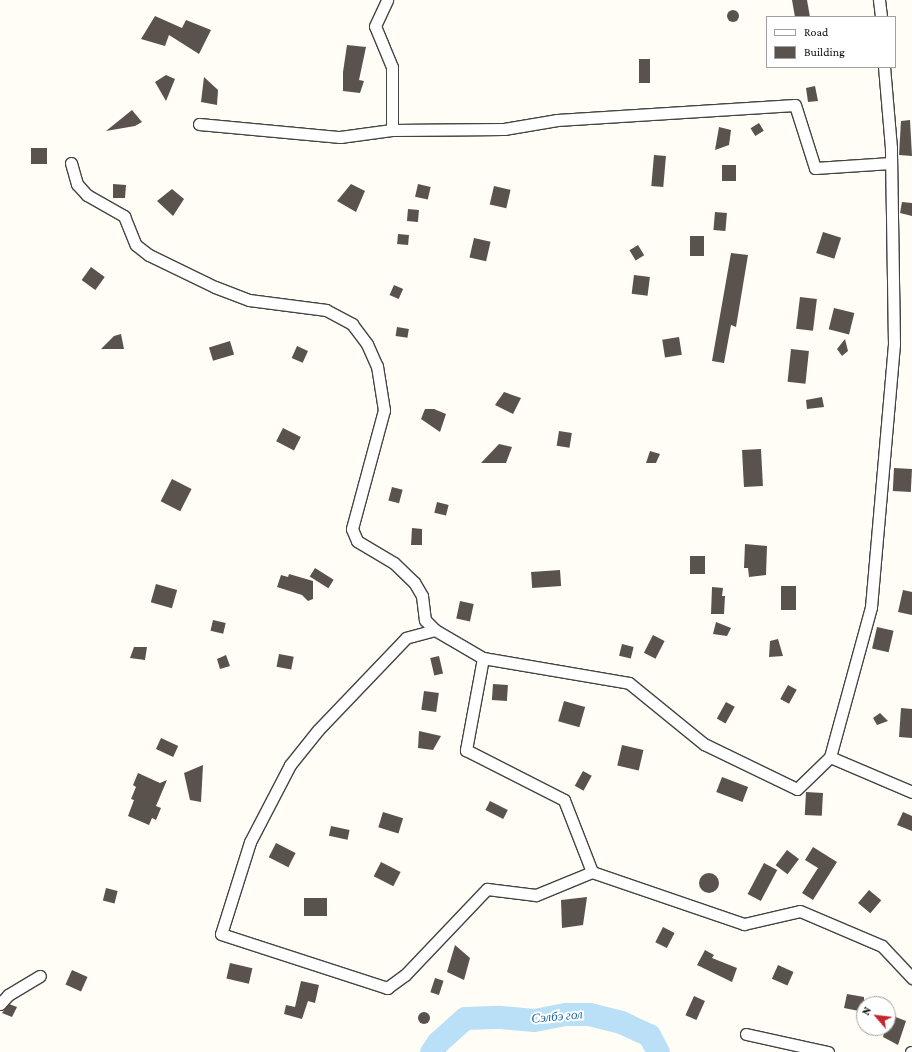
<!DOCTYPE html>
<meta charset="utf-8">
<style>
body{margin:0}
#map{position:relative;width:912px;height:1052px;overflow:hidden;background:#fffdf5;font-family:"Crimson Pro",serif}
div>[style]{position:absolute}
.river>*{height:23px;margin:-11.5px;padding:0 11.5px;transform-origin:11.5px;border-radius:11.5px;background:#b9e0f7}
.building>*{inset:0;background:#5a524d;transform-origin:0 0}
.round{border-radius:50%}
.roads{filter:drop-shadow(1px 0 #444) drop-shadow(-1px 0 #444) drop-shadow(0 1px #444) drop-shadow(0 -1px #444)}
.minor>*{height:11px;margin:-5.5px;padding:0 5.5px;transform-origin:5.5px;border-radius:5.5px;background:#fff}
span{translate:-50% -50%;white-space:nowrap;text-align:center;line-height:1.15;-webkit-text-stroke:4px #fff;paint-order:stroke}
.water-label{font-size:13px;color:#1768a6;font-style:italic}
.legend{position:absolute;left:766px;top:16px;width:130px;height:52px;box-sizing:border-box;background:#fff;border:1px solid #a0a0a0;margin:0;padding:5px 7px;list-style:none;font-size:12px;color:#111}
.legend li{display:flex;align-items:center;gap:8px;height:20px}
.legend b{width:20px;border:1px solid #a0a0a0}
.north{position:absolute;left:856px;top:996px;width:40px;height:40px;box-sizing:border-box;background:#fff;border:1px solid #a0a0a0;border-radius:50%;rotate:298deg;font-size:11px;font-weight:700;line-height:16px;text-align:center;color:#111}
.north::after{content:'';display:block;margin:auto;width:14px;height:18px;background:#c4262e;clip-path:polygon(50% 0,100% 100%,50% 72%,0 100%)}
</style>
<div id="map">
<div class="river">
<i style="left:431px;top:1052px;width:12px;rotate:-55deg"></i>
<i style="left:438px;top:1042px;width:36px;rotate:-42deg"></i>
<i style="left:465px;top:1018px;width:35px;rotate:-2deg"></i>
<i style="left:500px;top:1017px;width:34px;rotate:5deg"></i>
<i style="left:534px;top:1020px;width:33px;rotate:-11deg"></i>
<i style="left:566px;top:1014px;width:23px"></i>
<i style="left:589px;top:1014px;width:33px;rotate:14deg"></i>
<i style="left:621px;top:1022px;width:31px;rotate:25deg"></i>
<i style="left:649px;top:1035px;width:19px;rotate:62deg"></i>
</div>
<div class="building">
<i style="clip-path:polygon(792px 0,807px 0,810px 17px,795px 17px)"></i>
<i class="round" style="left:727px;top:10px;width:12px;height:12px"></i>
<i style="clip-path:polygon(155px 16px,182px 28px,186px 20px,211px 30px,199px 54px,169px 35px,165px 46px,141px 39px)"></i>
<i style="clip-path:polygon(347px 45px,366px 47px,359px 80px,364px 81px,360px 93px,343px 91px,343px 72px)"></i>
<i style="left:639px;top:59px;width:11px;height:24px"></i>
<i style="clip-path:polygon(166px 75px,175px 79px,166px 101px,155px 82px)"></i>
<i style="clip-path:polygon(204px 77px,218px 90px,217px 105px,201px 102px)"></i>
<i style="clip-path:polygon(815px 86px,818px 101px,808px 102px,806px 88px)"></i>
<i style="clip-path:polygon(132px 110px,142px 122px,135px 126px,106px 131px)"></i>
<i style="clip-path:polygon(910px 120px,912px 156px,899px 155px,901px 121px)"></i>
<i style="left:759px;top:123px;width:9px;height:10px;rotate:58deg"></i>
<i style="clip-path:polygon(719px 127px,731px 130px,729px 145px,715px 150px)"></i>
<i style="left:31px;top:148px;width:16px;height:16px"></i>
<i style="left:654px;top:155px;width:12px;height:31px;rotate:5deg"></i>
<i style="left:722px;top:165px;width:14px;height:16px"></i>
<i style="clip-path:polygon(113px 184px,126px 185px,125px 198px,113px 198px)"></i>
<i style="clip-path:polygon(351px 184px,365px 191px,356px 212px,337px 201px)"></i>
<i style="left:418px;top:184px;width:13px;height:13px;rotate:13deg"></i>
<i style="left:494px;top:186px;width:17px;height:19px;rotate:13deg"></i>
<i style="clip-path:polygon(172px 189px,184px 199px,173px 216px,157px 201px)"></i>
<i style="clip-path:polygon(902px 202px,912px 203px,912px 216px,900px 213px)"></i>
<i style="left:408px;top:209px;width:11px;height:12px;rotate:5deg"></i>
<i style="left:715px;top:212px;width:12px;height:18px;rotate:5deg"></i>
<i style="left:823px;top:232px;width:19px;height:22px;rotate:18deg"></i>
<i style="left:398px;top:234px;width:11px;height:10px;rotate:5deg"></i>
<i style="left:690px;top:236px;width:14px;height:20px"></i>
<i style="left:474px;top:238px;width:17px;height:20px;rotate:13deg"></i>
<i style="left:638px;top:245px;width:12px;height:10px;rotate:59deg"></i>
<i style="clip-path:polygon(731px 253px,748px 255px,736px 327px,731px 325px,724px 363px,712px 361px)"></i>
<i style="left:91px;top:267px;width:17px;height:16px;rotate:36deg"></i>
<i style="left:634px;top:275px;width:16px;height:19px;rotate:7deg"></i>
<i style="left:394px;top:285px;width:10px;height:11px;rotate:24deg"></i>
<i style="left:800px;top:297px;width:17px;height:32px;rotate:7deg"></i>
<i style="left:834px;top:308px;width:21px;height:22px;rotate:14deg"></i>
<i style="left:397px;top:327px;width:12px;height:9px;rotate:9deg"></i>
<i style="clip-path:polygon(121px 334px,124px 349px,101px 349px,114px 336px)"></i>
<i style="left:679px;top:337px;width:18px;height:17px;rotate:81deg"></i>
<i style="clip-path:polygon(845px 339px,848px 351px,842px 356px,837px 349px)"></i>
<i style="left:230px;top:341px;width:14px;height:22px;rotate:73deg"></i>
<i style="left:297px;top:346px;width:12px;height:13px;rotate:24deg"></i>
<i style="left:791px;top:349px;width:18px;height:33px;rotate:6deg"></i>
<i style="clip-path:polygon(504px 392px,521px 398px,513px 414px,495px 405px)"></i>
<i style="clip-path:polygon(822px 397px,824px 407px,807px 409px,806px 400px)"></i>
<i style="clip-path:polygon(425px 409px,434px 409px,446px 414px,440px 432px,421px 419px)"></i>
<i style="left:283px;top:428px;width:20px;height:15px;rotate:27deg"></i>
<i style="left:559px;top:431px;width:13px;height:15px;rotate:9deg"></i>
<i style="clip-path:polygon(499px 444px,512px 447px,506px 463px,481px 463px)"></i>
<i style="left:761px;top:449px;width:37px;height:19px;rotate:87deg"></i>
<i style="clip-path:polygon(650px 451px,660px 454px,656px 463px,646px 463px)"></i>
<i style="left:894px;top:468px;width:18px;height:23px;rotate:3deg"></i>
<i style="left:172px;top:479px;width:22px;height:25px;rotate:27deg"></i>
<i style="left:392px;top:487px;width:11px;height:14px;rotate:15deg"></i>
<i style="left:437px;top:502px;width:12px;height:11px;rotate:14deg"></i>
<i style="clip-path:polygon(412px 528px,422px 529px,422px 545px,411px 545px)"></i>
<i style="clip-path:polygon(745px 544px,767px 546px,766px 575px,749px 577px,748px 568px,744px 568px)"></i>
<i style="left:690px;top:556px;width:15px;height:18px"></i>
<i style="left:315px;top:568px;width:22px;height:10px;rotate:32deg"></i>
<i style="left:560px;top:570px;width:16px;height:29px;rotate:86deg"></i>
<i style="clip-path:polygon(289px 574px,313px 581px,313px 599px,308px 601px,302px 595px,277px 587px,281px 575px,288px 577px)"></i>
<i style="left:156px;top:584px;width:22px;height:19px;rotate:16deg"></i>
<i style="left:781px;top:586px;width:15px;height:24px"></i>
<i style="clip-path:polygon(712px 587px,723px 588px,722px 596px,725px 596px,724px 614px,711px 614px)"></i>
<i style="clip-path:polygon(903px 590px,912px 592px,912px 615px,898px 612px)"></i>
<i style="left:460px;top:601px;width:14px;height:18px;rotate:12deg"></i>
<i style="left:213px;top:620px;width:13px;height:11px;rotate:13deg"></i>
<i style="clip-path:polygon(716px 622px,731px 628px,727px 636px,713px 634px)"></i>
<i style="left:877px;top:627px;width:17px;height:22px;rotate:13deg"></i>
<i style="left:653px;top:635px;width:13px;height:20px;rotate:27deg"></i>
<i style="clip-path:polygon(778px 639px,783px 656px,769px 657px,770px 641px)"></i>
<i style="left:622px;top:644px;width:12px;height:12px;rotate:14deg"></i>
<i style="clip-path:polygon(134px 647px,147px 647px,145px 660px,130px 658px)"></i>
<i style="left:279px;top:654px;width:15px;height:13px;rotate:11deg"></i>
<i style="clip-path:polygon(226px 655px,230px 666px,220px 669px,217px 659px)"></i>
<i style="left:439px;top:656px;width:18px;height:9px;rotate:77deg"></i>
<i style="left:493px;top:684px;width:15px;height:16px;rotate:4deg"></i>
<i style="left:788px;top:685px;width:10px;height:16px;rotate:29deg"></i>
<i style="left:424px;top:691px;width:15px;height:19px;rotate:8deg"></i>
<i style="left:564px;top:701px;width:22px;height:21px;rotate:16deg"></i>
<i style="left:726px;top:702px;width:10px;height:19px;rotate:29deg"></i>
<i style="clip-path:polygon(901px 708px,912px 709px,912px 738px,899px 737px)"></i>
<i style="clip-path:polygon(880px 713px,888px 721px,877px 725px,873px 718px)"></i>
<i style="clip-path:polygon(419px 731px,441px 736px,433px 750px,418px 748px)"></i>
<i style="left:161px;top:738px;width:19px;height:12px;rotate:25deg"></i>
<i style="left:622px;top:745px;width:22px;height:21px;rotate:13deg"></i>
<i style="clip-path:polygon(203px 765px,201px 802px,190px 800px,184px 773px)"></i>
<i style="left:583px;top:771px;width:10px;height:17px;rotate:29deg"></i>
<i style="clip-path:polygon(138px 773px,160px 783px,167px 780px,156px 806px,161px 808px,156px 820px,152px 818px,149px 825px,128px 816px,134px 800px,131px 799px,136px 787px,133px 785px)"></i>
<i style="left:722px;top:777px;width:28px;height:16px;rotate:21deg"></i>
<i style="left:806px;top:792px;width:17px;height:23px;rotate:3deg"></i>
<i style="left:490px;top:801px;width:20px;height:10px;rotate:27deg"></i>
<i style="left:383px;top:812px;width:21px;height:16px;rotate:17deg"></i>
<i style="clip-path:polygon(903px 812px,912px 816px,912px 831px,897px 825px)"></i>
<i style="left:331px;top:826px;width:19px;height:10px;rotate:12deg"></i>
<i style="left:276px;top:843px;width:22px;height:16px;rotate:27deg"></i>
<i style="clip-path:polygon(813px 847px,837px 862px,813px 900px,802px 893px,818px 868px,805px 860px)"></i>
<i style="left:787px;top:850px;width:15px;height:19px;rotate:37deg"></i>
<i style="left:381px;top:862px;width:22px;height:16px;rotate:27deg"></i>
<i style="left:764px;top:863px;width:15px;height:35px;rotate:28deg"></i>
<i class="round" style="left:699px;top:873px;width:20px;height:20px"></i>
<i style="left:106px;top:888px;width:12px;height:13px;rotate:14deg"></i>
<i style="left:869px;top:890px;width:16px;height:17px;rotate:40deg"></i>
<i style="clip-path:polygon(587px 897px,583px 925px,562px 928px,561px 900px)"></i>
<i style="left:304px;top:898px;width:23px;height:18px"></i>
<i style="left:663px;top:927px;width:13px;height:17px;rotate:27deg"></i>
<i style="clip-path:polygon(455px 945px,470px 958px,464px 980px,447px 972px)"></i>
<i style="clip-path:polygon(705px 950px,714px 955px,712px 958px,737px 968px,732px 982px,697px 965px)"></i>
<i style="left:230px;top:963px;width:23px;height:16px;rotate:13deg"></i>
<i style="left:778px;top:965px;width:17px;height:15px;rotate:24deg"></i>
<i style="left:72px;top:970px;width:17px;height:16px;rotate:24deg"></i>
<i style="left:435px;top:978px;width:9px;height:15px;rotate:18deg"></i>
<i style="clip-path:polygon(301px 981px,319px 985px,315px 1003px,308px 1001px,302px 1019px,284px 1014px,286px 1005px,295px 1007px)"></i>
<i style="clip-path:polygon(847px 994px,864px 997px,864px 1012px,844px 1008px)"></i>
<i style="left:694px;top:996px;width:12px;height:21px;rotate:24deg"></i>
<i style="clip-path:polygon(9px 1004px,17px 1007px,12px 1017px,2px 1013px)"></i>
<i class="round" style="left:418px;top:1012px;width:12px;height:12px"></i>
<i style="clip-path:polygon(888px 1014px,906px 1021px,898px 1045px,883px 1037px,885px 1028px,888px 1028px)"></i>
</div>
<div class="roads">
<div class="minor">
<i style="left:879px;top:0;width:17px;rotate:83deg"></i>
<i style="left:199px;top:124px;width:142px;rotate:5.3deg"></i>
<i style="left:340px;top:137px;width:52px;rotate:-7.7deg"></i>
<i style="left:392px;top:130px;width:63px;rotate:-90deg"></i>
<i style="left:392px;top:67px;width:44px;rotate:-112.5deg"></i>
<i style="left:375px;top:26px;width:29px;rotate:-65deg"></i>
<i style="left:392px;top:130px;width:112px;rotate:-0.5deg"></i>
<i style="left:504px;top:129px;width:54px;rotate:-9.6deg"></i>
<i style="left:557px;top:120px;width:238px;rotate:-3.6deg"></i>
<i style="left:795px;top:105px;width:66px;rotate:72.4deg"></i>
<i style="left:815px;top:168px;width:76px;rotate:-3.8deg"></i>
<i style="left:71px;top:163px;width:22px;rotate:74deg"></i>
<i style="left:77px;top:184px;width:15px;rotate:48deg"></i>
<i style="left:87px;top:195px;width:43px;rotate:29.6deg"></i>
<i style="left:124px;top:216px;width:31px;rotate:68deg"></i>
<i style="left:136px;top:245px;width:16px;rotate:38deg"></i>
<i style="left:149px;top:255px;width:73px;rotate:25.9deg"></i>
<i style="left:215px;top:287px;width:36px;rotate:21deg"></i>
<i style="left:249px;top:300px;width:78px;rotate:7.4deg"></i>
<i style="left:326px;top:310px;width:30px;rotate:28deg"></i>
<i style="left:352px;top:324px;width:25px;rotate:53deg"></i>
<i style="left:367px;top:344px;width:24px;rotate:66deg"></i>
<i style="left:377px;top:366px;width:45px;rotate:81deg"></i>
<i style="left:384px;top:410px;width:123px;rotate:105.1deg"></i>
<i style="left:352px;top:529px;width:13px;rotate:67deg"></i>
<i style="left:357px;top:541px;width:43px;rotate:30.7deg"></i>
<i style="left:394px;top:563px;width:28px;rotate:44deg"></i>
<i style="left:414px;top:582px;width:16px;rotate:60deg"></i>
<i style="left:422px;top:596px;width:24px;rotate:83deg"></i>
<i style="left:425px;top:620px;width:14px;rotate:45deg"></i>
<i style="left:435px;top:630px;width:56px;rotate:30.3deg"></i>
<i style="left:483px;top:658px;width:148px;rotate:9.7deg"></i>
<i style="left:629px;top:683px;width:97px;rotate:39.1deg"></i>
<i style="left:704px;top:744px;width:103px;rotate:25.8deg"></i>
<i style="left:797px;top:789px;width:46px;rotate:-44.1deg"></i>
<i style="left:830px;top:757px;width:156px;rotate:-74.7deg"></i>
<i style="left:871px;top:607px;width:264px;rotate:-85deg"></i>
<i style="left:894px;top:344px;width:196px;rotate:-90.9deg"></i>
<i style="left:891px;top:148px;width:81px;rotate:-94.9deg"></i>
<i style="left:435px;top:630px;width:30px;rotate:165deg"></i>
<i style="left:406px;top:638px;width:127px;rotate:133.7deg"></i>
<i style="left:318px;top:730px;width:45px;rotate:128.7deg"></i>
<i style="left:290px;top:765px;width:87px;rotate:117.5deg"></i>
<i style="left:250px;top:842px;width:96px;rotate:107.5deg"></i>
<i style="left:221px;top:934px;width:175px;rotate:18deg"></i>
<i style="left:387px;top:988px;width:22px;rotate:-36deg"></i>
<i style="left:405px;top:975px;width:119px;rotate:-46.4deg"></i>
<i style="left:487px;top:889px;width:49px;rotate:7deg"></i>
<i style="left:536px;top:895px;width:61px;rotate:-22.3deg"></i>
<i style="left:483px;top:658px;width:94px;rotate:100.5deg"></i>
<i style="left:466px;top:750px;width:110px;rotate:27deg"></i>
<i style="left:564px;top:800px;width:77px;rotate:68.7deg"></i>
<i style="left:592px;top:872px;width:161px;rotate:18.9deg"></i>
<i style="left:744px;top:924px;width:57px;rotate:-13.1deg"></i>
<i style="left:800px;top:911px;width:89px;rotate:23.1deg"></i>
<i style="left:882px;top:946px;width:44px;rotate:46.8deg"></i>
<i style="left:830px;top:757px;width:89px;rotate:23.1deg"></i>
<i style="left:0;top:1004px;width:12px;rotate:-48deg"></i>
<i style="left:8px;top:995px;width:37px;rotate:-31deg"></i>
<i style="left:746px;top:1034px;width:84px;rotate:12.4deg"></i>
<i style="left:911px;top:1052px;width:1px"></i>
</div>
</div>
<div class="water-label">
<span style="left:557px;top:1017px;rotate:-5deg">Сэлбэ гол</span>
</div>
<ul class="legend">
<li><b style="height:5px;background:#fff"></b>Road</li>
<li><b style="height:11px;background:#5a524d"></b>Building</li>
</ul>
<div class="north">N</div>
</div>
